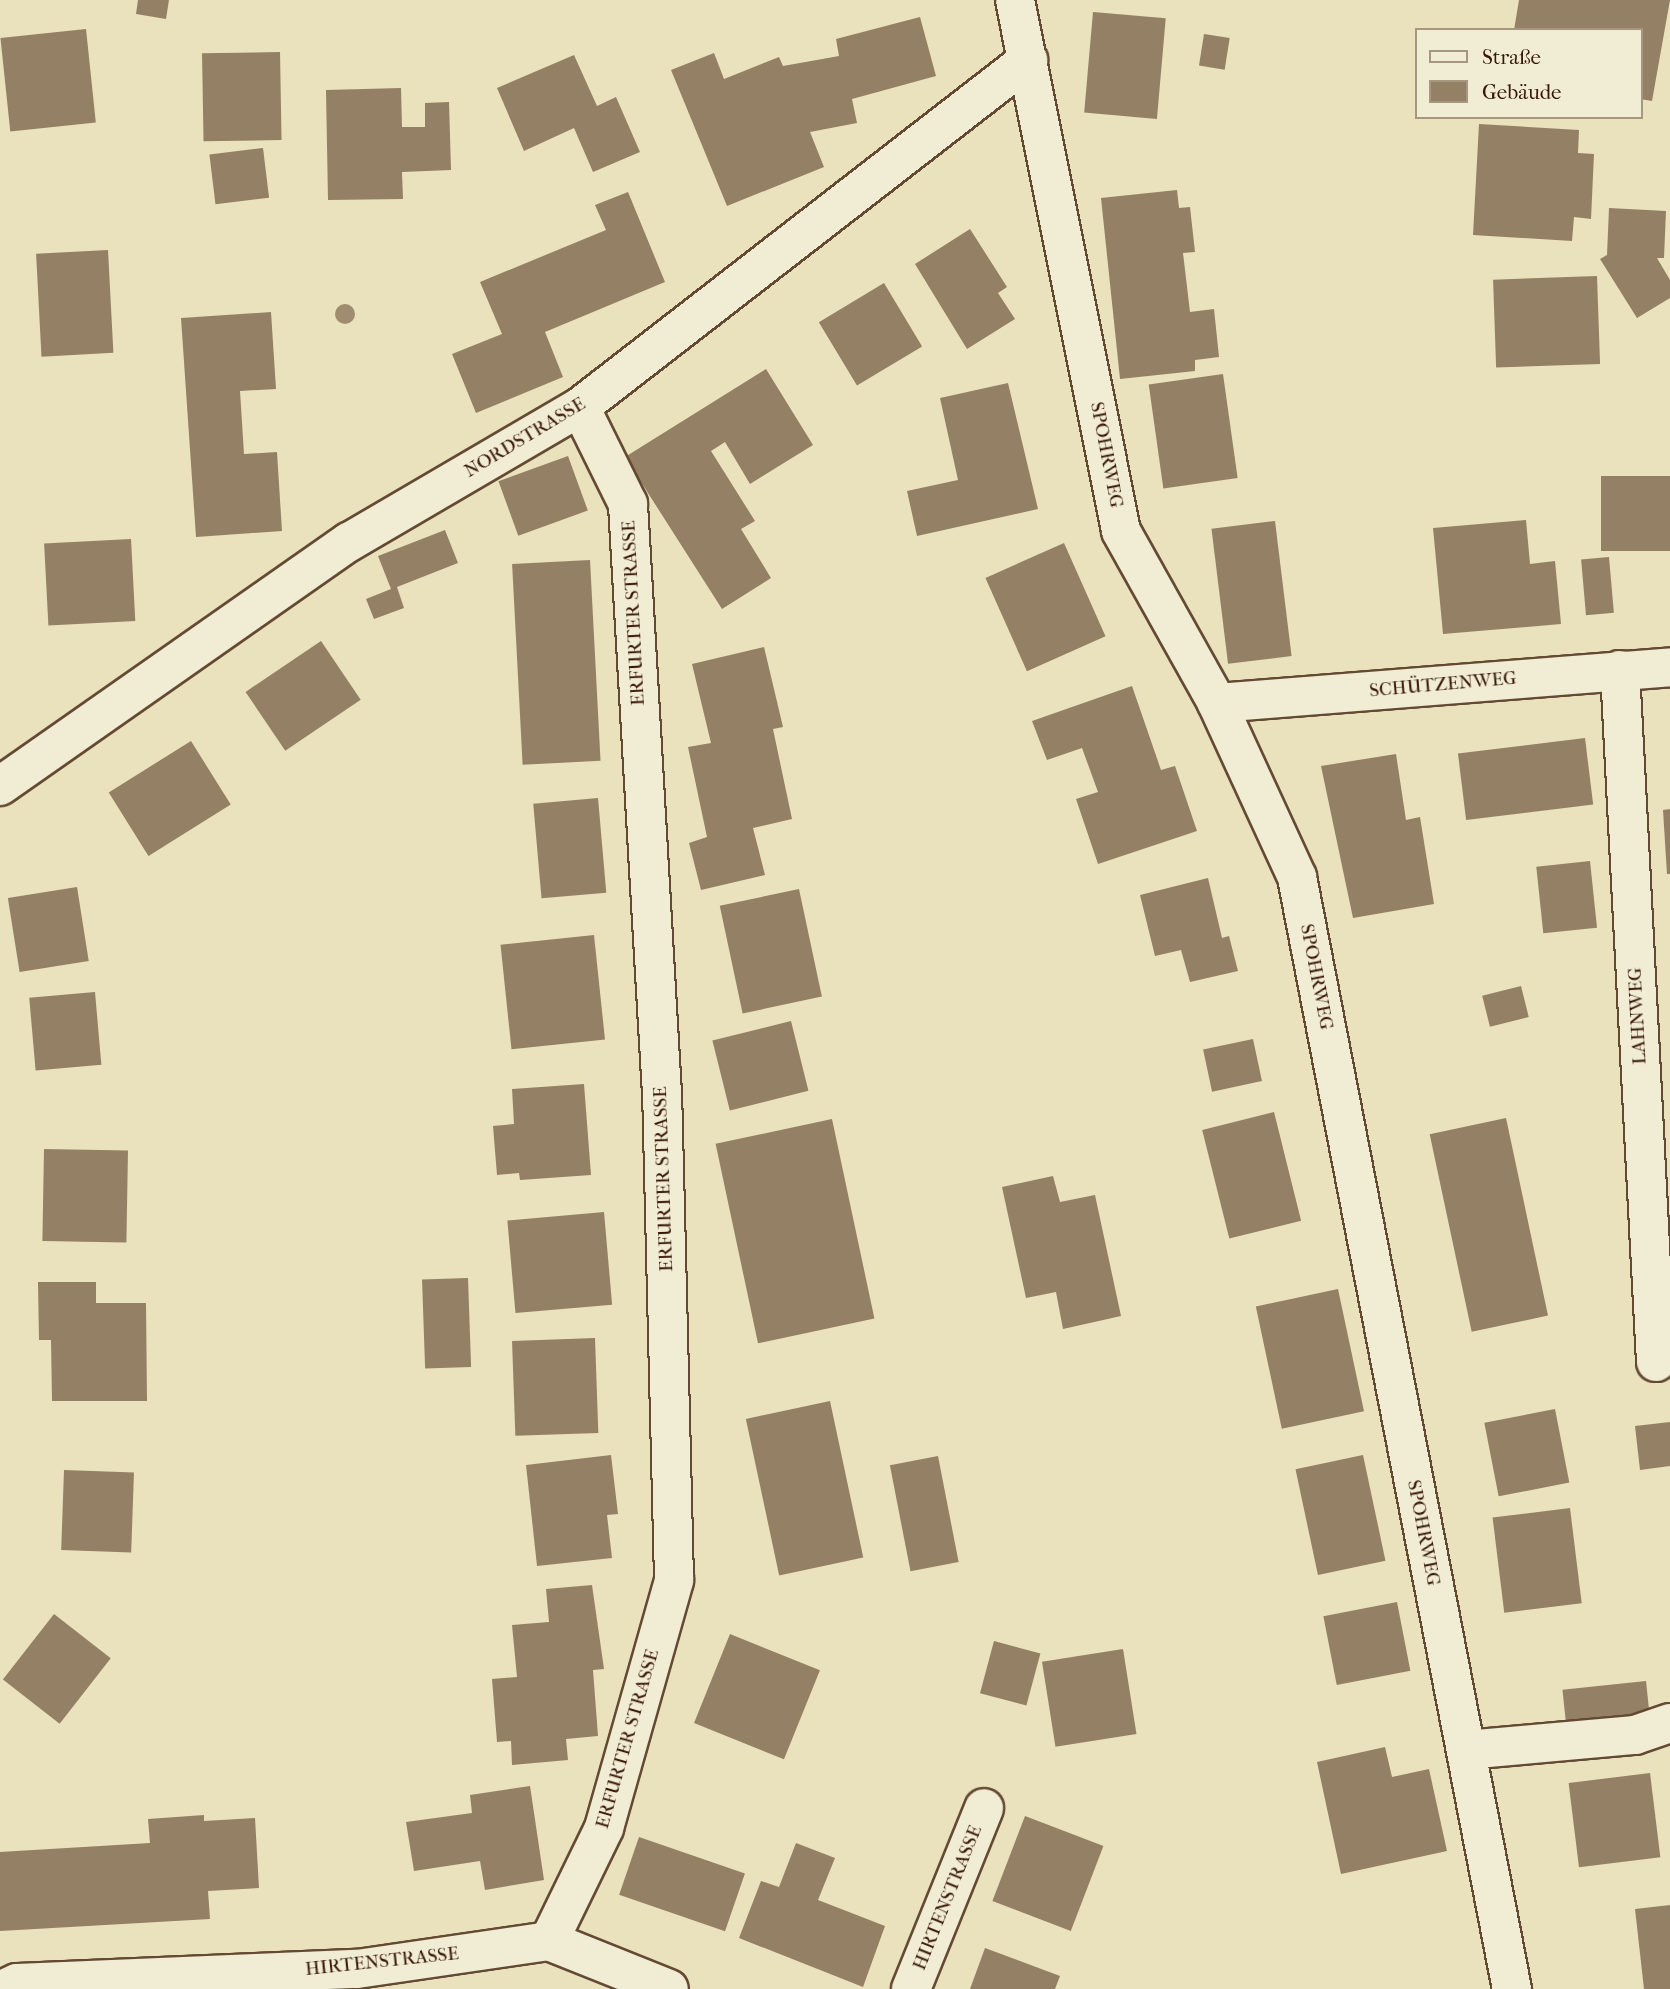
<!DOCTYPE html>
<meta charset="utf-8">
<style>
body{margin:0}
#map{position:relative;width:1670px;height:1989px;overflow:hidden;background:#eae1bd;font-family:"IM FELL French Canon",serif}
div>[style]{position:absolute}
.building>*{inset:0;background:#948065;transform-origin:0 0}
.roads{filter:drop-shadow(2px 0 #644a33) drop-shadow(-2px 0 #644a33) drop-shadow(0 2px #644a33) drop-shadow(0 -2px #644a33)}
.minor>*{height:38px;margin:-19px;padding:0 19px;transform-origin:19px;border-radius:19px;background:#f1ecd4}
.trees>*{width:20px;height:20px;margin:-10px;border-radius:50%;background:#a08d71}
span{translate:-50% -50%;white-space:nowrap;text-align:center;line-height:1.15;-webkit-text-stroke:7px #f1ecd4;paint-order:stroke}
.street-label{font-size:19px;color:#371705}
.legend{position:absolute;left:1415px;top:28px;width:228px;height:91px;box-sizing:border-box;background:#f1ecd4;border:2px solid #a79781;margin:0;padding:9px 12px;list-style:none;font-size:21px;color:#371705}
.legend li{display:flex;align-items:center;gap:14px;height:35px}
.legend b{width:35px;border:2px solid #a79781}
</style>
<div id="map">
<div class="building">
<i style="clip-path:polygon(138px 0,169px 0,166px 19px,136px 14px)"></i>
<i style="clip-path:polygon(1519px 0,1670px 0,1652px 101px,1640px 99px,1640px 30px,1514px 30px)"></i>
<i style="left:1093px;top:12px;width:73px;height:101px;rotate:5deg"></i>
<i style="clip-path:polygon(920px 17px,936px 76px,852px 99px,857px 123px,810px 132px,824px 167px,727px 206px,671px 70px,714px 53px,724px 79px,779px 57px,783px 66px,839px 56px,836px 39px)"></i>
<i style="left:86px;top:29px;width:94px;height:86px;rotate:84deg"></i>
<i style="left:1204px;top:34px;width:26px;height:32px;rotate:9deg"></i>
<i style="left:280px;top:52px;width:88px;height:78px;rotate:89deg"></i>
<i style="clip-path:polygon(574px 55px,597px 106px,616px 97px,640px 152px,593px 172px,574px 128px,524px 151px,497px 88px)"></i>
<i style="clip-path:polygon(401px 88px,402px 127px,425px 127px,425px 103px,449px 102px,451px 170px,402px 172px,403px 199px,328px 200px,326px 90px)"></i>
<i style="clip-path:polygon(1479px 124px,1579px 130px,1578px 153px,1594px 154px,1591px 219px,1574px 217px,1572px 241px,1473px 235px)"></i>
<i style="left:263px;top:148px;width:50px;height:54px;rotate:83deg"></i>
<i style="clip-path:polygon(1177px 190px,1179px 208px,1190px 207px,1195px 252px,1183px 253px,1190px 312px,1214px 309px,1219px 357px,1195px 360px,1195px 371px,1120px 379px,1101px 198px)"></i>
<i style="clip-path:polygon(628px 192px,665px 282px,545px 332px,563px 377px,476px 413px,452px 354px,502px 334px,480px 282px,606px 230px,595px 205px)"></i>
<i style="clip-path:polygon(1609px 208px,1666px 211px,1664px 258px,1657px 258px,1670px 280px,1670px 298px,1637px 318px,1600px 259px,1607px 255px)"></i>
<i style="clip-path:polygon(970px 229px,1007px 287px,998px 293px,1015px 319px,967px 349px,915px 264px)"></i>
<i style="left:108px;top:250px;width:103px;height:72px;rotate:87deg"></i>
<i style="left:1597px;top:276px;width:88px;height:104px;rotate:88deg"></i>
<i style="left:884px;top:283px;width:74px;height:76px;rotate:59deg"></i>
<i style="clip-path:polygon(271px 312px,276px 389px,240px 391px,244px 454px,277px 452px,282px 531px,196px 537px,181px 318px)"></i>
<i style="clip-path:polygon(766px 369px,813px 445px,750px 484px,725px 442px,711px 451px,755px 521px,741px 529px,771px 578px,722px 609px,625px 457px)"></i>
<i style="left:1223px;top:374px;width:105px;height:75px;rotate:82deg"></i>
<i style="clip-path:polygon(1008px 383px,1038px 509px,917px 536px,907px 491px,958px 480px,940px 398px)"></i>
<i style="left:568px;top:456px;width:58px;height:74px;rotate:70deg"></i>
<i style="left:1670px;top:476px;width:75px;height:69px;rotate:90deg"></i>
<i style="clip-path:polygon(1526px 520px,1530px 564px,1555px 561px,1561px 624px,1443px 634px,1433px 528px)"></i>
<i style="left:1275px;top:521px;width:136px;height:64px;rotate:83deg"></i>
<i style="clip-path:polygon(445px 530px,458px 563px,397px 587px,404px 608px,374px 619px,366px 599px,391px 589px,378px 556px)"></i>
<i style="left:131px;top:539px;width:82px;height:87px;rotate:87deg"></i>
<i style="left:1064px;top:543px;width:102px;height:86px;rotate:66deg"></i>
<i style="left:1609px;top:557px;width:56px;height:28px;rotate:85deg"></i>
<i style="left:590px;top:560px;width:201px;height:78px;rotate:87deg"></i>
<i style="left:321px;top:641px;width:71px;height:91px;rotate:56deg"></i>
<i style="clip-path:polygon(764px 647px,783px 727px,773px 729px,792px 819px,753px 828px,765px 875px,701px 890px,689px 843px,707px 837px,688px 747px,711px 743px,692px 664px)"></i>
<i style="clip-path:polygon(1132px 686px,1161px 770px,1175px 766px,1197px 831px,1098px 864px,1076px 799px,1098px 792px,1082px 748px,1047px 760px,1032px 721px)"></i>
<i style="left:1585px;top:738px;width:67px;height:128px;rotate:83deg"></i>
<i style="left:191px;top:741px;width:75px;height:97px;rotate:58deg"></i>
<i style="clip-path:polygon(1396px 754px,1406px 820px,1420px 817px,1434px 904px,1353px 918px,1321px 766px)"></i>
<i style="left:598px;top:798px;width:95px;height:65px;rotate:85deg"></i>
<i style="clip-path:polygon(1670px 809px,1670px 874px,1667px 874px,1663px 810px)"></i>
<i style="left:1590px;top:861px;width:67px;height:54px;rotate:84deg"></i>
<i style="clip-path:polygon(1208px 878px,1222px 938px,1229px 936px,1238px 971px,1190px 982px,1181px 950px,1155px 956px,1140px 895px)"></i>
<i style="left:77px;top:887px;width:75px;height:70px;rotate:81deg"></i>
<i style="left:799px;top:889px;width:110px;height:81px;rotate:78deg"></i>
<i style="left:594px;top:935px;width:105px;height:94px;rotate:84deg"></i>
<i style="left:1521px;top:986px;width:32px;height:40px;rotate:76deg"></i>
<i style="left:95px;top:992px;width:73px;height:66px;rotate:85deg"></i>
<i style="left:791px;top:1021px;width:72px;height:81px;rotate:76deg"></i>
<i style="left:1253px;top:1039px;width:43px;height:51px;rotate:78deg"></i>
<i style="clip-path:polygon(584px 1084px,591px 1175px,520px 1180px,519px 1173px,497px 1175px,493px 1126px,514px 1124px,512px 1089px)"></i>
<i style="left:1274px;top:1112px;width:112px;height:74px;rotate:76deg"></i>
<i style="left:1506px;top:1118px;width:202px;height:78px;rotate:78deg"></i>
<i style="left:832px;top:1119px;width:204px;height:119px;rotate:78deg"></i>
<i style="left:44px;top:1149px;width:84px;height:92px;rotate:1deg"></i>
<i style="clip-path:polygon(1053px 1176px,1060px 1202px,1095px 1195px,1121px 1316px,1063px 1329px,1056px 1292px,1026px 1298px,1002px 1187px)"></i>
<i style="left:604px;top:1212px;width:93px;height:97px;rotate:85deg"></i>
<i style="left:468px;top:1278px;width:89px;height:46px;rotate:88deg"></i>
<i style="clip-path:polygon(38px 1282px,96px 1282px,96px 1303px,146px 1303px,147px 1401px,52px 1401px,51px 1340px,39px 1340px)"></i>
<i style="left:1338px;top:1289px;width:125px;height:84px;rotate:78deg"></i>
<i style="left:595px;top:1338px;width:95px;height:83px;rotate:88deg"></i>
<i style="left:830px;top:1401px;width:160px;height:86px;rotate:78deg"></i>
<i style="left:1555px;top:1409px;width:75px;height:72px;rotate:79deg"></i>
<i style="clip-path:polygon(1670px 1422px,1670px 1466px,1640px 1470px,1635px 1426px)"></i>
<i style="clip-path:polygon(611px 1455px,618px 1514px,607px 1515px,612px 1558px,537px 1566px,526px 1465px)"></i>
<i style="left:1363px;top:1455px;width:108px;height:69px;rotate:78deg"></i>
<i style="left:938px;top:1456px;width:108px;height:49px;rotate:79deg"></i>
<i style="left:64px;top:1470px;width:70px;height:80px;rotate:2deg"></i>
<i style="left:1570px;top:1508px;width:96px;height:78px;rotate:83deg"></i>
<i style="clip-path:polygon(592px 1585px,604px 1669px,593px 1670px,598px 1736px,566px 1739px,568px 1760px,512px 1765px,511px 1741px,497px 1742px,492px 1679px,517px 1677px,512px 1625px,549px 1622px,546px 1589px)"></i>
<i style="left:1397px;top:1602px;width:70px;height:75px;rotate:79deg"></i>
<i style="left:54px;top:1614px;width:72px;height:83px;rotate:38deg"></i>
<i style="left:730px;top:1634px;width:97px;height:96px;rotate:22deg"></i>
<i style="left:994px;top:1641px;width:48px;height:54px;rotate:15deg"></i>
<i style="left:1123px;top:1649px;width:86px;height:82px;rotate:81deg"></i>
<i style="left:1646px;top:1681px;width:36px;height:84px;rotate:84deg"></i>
<i style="clip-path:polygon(1385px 1747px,1392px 1777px,1429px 1769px,1447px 1851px,1341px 1874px,1317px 1762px)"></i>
<i style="left:1650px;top:1773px;width:85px;height:82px;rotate:83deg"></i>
<i style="clip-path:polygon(530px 1786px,544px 1880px,485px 1890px,480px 1861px,414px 1871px,406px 1822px,472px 1813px,470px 1795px)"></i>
<i style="clip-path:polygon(204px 1815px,204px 1821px,255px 1818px,259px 1888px,208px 1891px,210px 1919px,0 1931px,0 1852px,150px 1843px,148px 1819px)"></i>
<i style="left:1025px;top:1816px;width:84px;height:91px;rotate:21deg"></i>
<i style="left:639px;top:1837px;width:112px;height:61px;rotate:19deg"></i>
<i style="clip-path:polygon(796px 1843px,835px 1858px,818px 1900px,885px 1926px,863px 1987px,739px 1938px,761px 1881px,779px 1887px)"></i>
<i style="clip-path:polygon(1670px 1905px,1670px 1989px,1644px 1989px,1635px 1909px)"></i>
<i style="clip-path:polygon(985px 1948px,1060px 1976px,1055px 1989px,970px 1989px)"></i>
</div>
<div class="roads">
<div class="minor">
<i style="left:1015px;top:0;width:541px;rotate:78.71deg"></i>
<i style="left:1121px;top:531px;width:197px;rotate:60.8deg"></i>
<i style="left:1217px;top:703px;width:192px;rotate:65.3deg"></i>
<i style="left:1297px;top:877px;width:1133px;rotate:79.06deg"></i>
<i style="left:1620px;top:670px;width:693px;rotate:87.02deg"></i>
<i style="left:1217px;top:703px;width:454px;rotate:-4.5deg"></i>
<i style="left:0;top:786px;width:426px;rotate:-35deg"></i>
<i style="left:349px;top:542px;width:268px;rotate:-30.3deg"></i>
<i style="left:580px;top:407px;width:567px;rotate:-37.76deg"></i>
<i style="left:1466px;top:1750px;width:170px;rotate:-5.1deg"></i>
<i style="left:1635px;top:1735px;width:37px;rotate:-19deg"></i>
<i style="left:549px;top:1941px;width:126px;rotate:-64deg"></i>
<i style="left:604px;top:1828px;width:258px;rotate:-74.2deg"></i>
<i style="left:674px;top:1580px;width:486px;rotate:-91.4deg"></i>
<i style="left:662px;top:1094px;width:591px;rotate:-93.3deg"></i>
<i style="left:628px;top:504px;width:108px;rotate:-116.3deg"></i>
<i style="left:4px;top:1989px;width:14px;rotate:-25deg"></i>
<i style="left:17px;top:1983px;width:340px;rotate:-2.4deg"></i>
<i style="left:357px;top:1969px;width:194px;rotate:-8.3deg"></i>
<i style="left:549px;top:1941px;width:129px;rotate:21.8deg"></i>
<i style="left:911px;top:1989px;width:195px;rotate:-68deg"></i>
</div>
</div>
<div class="trees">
<i style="left:345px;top:314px"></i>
</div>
<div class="street-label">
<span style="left:525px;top:438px;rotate:-31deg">NORDSTRASSE</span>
<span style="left:1106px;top:455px;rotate:79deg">SPOHRWEG</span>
<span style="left:634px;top:613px;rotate:-93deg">ERFURTER STRASSE</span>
<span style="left:1443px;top:685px;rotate:-5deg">SCHÜTZENWEG</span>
<span style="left:1316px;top:977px;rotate:79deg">SPOHRWEG</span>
<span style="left:1638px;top:1016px;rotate:-93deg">LAHNWEG</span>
<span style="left:664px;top:1179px;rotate:-92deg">ERFURTER STRASSE</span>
<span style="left:1423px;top:1533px;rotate:79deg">SPOHRWEG</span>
<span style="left:628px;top:1739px;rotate:-74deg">ERFURTER STRASSE</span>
<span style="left:948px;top:1898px;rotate:-68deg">HIRTENSTRASSE</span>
<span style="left:382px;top:1962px;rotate:-6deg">HIRTENSTRASSE</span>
</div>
<ul class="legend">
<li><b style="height:9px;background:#f1ecd4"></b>Straße</li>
<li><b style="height:19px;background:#948065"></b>Gebäude</li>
</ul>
</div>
